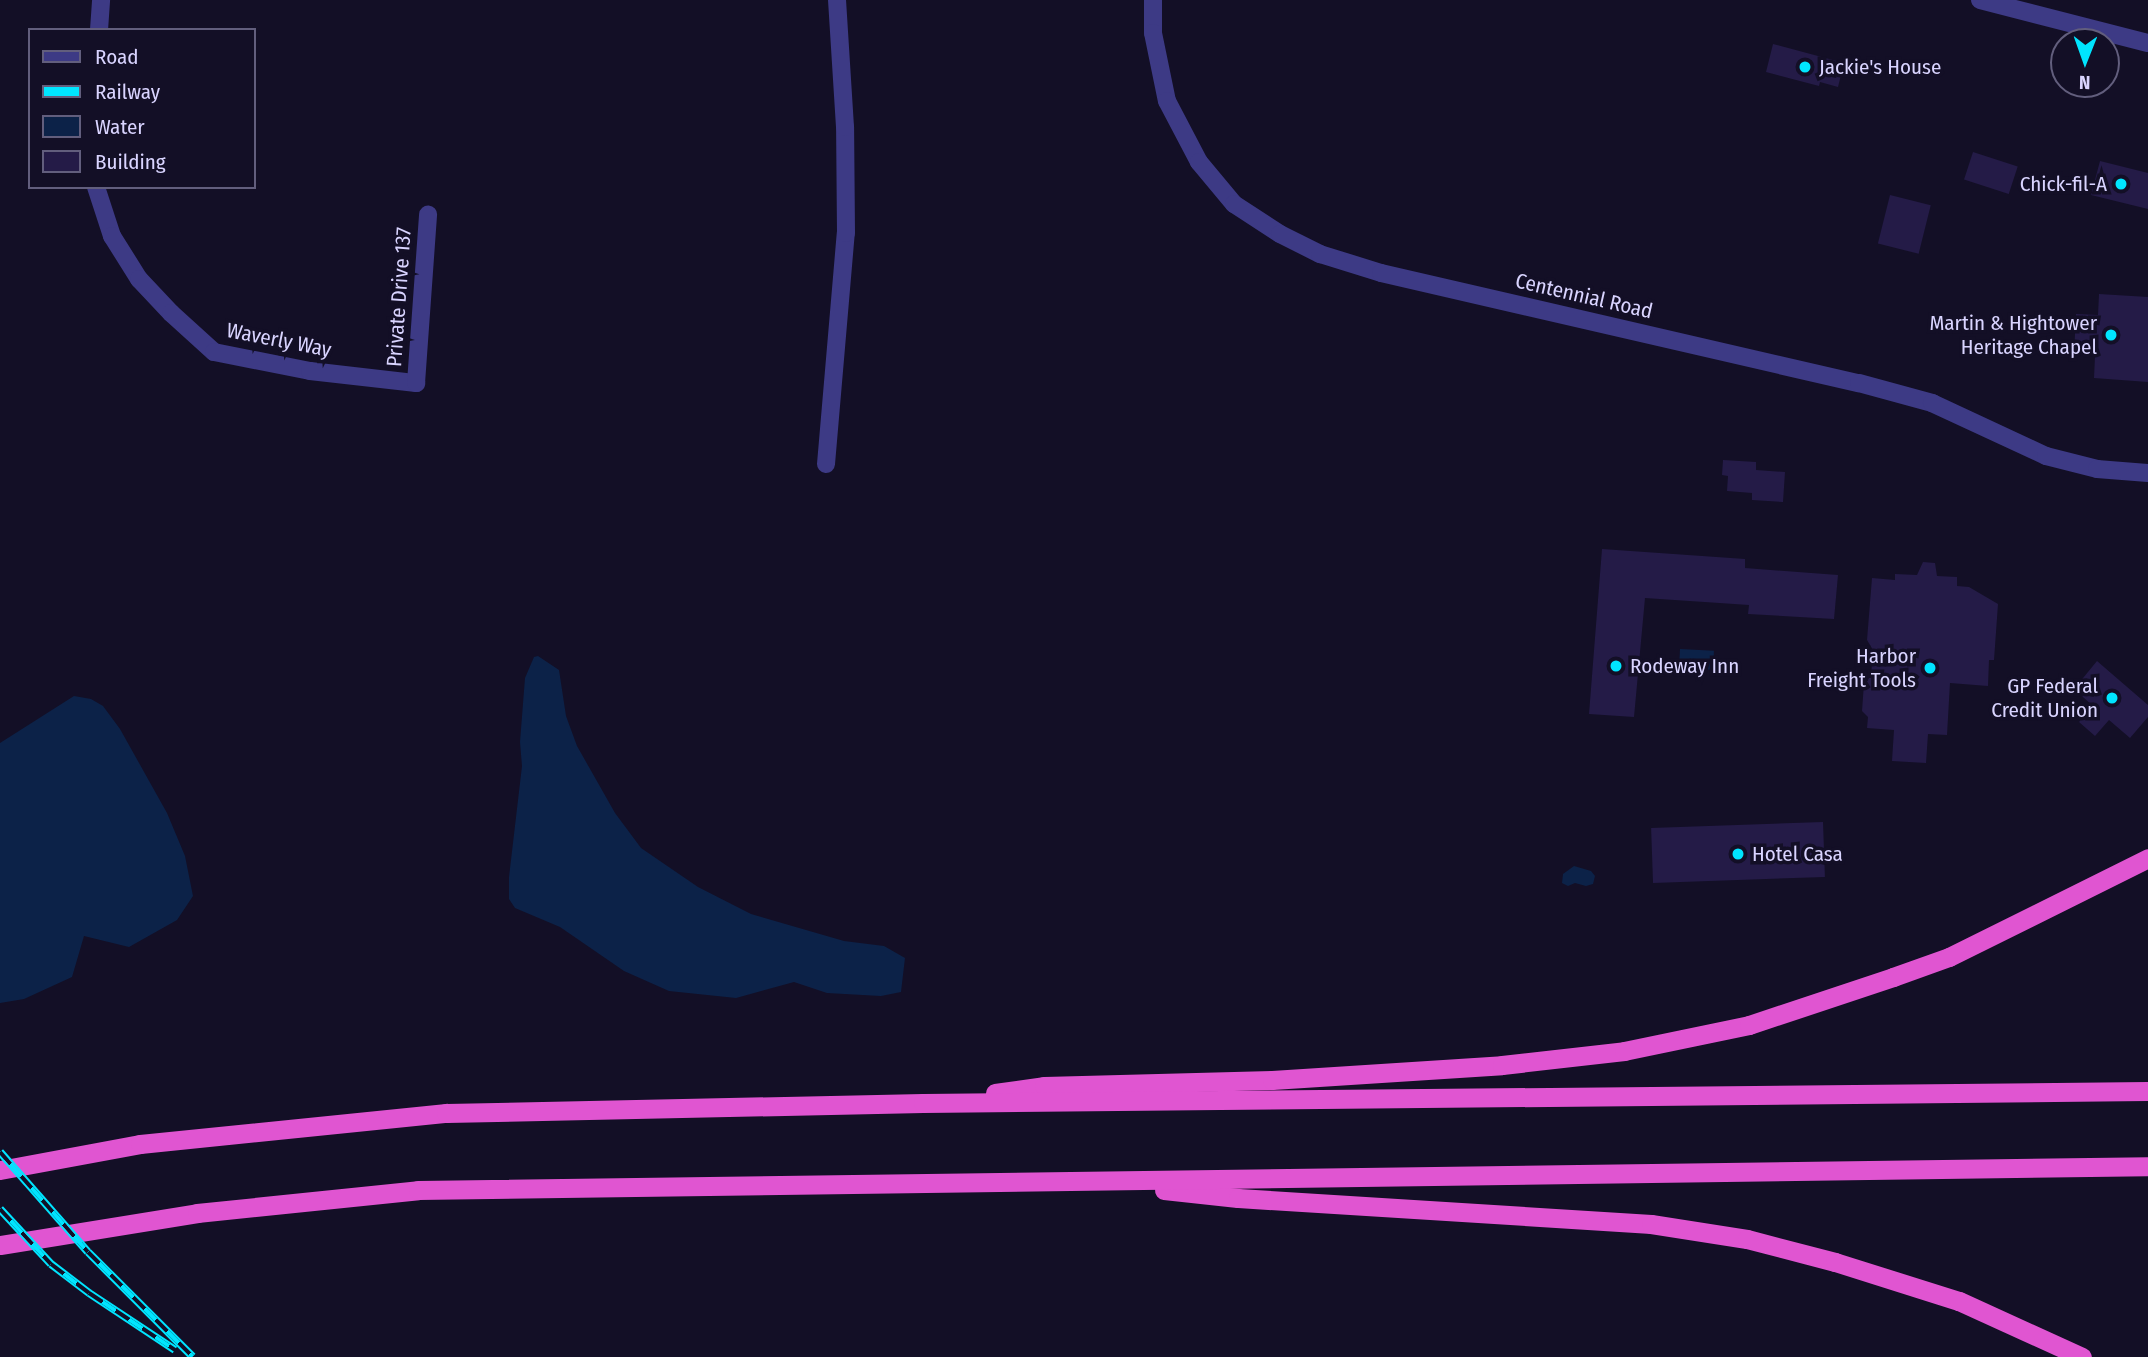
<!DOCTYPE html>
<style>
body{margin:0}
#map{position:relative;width:2148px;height:1357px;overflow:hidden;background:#130f26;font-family:"Fira Sans Condensed",sans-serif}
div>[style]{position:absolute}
.water>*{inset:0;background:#0c2248;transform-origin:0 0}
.building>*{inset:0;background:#241b47;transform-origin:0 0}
.minor>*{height:18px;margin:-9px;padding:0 9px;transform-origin:9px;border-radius:9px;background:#3d3a85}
.tertiary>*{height:18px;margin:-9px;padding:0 9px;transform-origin:9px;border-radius:9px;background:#3d3a85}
.trunk>*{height:19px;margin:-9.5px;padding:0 9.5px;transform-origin:9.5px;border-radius:9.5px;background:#e055d1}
.rail>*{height:8px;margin-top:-4px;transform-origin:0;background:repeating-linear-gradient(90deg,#130f26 0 16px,#00e5ff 0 32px);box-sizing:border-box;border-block:2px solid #00e5ff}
.dots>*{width:19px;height:19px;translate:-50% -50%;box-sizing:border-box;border:4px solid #130f26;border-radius:50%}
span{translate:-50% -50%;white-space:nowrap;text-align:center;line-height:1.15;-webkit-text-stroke:7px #130f26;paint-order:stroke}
.poi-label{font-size:21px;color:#d9d4ff}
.left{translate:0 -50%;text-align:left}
.right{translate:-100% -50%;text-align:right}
.street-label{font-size:21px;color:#d9d4ff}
.legend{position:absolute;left:28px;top:28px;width:228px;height:161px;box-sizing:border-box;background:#130f26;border:2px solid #625e7d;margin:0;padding:9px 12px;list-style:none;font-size:21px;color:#d9d4ff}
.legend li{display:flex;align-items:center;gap:14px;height:35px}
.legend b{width:35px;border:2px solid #625e7d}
.north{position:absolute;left:2050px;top:28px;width:70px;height:70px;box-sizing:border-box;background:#130f26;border:2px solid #625e7d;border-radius:50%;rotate:181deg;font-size:19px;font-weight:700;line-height:28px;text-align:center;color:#d9d4ff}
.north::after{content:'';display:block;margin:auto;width:24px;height:32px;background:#00e5ff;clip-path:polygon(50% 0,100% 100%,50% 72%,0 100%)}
</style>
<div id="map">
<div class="water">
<i style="left:1680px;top:649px;width:34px;height:19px;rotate:3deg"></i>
<i style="clip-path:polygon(538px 656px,559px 670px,566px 716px,577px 746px,615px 813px,641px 848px,698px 887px,751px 914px,844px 941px,884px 946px,905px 958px,901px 992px,881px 996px,827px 993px,794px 982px,736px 998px,669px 991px,624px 971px,560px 927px,515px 908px,509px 899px,509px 877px,522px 766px,520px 742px,525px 678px,534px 657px)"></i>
<i style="clip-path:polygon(74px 696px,91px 699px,103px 706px,120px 729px,167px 813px,185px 856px,193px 896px,177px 920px,129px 947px,84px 936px,72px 977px,24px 999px,0 1003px,0 743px)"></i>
<i style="clip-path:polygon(1574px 866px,1591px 871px,1595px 876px,1593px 884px,1586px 886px,1575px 883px,1568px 886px,1562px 883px,1563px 874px)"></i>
</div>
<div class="building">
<i style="clip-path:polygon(1773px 44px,1844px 63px,1838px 87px,1820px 82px,1819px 86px,1766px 72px)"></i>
<i style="left:1973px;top:152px;width:47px;height:29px;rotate:18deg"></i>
<i style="clip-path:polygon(2100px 161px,2148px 173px,2148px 209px,2091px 195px)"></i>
<i style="left:1890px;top:195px;width:42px;height:50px;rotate:14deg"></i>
<i style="clip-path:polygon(2099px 294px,2148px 297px,2148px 382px,2094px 378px,2095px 356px,2074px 354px,2076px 314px,2098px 315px)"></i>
<i style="clip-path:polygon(1723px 460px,1756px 462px,1756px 470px,1785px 472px,1783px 502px,1752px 500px,1752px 493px,1727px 491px,1728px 476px,1722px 475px)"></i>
<i style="clip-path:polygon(1602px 549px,1745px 559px,1745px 568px,1838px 575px,1834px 619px,1748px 614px,1749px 605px,1645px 598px,1634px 717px,1589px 714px)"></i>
<i style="clip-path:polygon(1923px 562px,1935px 563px,1937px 576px,1957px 577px,1957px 586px,1969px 587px,1998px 604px,1994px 660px,1989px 660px,1988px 686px,1950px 683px,1947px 735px,1928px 734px,1926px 763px,1892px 761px,1894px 730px,1867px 728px,1868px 717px,1862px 711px,1864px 683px,1871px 676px,1873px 650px,1867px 640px,1872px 578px,1895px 580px,1895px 574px,1917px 575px)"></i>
<i style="clip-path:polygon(2097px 661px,2148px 705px,2148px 717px,2130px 738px,2109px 720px,2095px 736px,2079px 722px,2093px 706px,2074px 689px)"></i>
<i style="left:1823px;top:822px;width:55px;height:172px;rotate:88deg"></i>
</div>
<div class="minor">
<i style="left:1153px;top:0;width:33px;rotate:90deg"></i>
<i style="left:1153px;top:33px;width:69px;rotate:78.4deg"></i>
<i style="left:1167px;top:101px;width:69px;rotate:62.3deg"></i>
<i style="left:1199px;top:162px;width:55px;rotate:50.2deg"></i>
<i style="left:1234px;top:204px;width:55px;rotate:33.1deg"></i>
<i style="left:1280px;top:234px;width:45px;rotate:26.6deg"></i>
<i style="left:1320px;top:254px;width:64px;rotate:17.3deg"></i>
<i style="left:1381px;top:273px;width:490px;rotate:13deg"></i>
<i style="left:1859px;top:383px;width:76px;rotate:15.3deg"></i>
<i style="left:1932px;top:403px;width:126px;rotate:24.9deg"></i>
<i style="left:2046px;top:456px;width:53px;rotate:14.3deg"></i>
<i style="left:2097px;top:469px;width:51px;rotate:4.5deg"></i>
<i style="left:99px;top:30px;width:30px;rotate:-86deg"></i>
<i style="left:96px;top:187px;width:52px;rotate:71.9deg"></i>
<i style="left:112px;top:236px;width:51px;rotate:57.9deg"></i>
<i style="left:139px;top:279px;width:47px;rotate:46.7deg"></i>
<i style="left:171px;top:313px;width:58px;rotate:42.2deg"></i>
<i style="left:214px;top:352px;width:98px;rotate:11.2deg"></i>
<i style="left:310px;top:371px;width:107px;rotate:6.5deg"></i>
<i style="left:416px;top:383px;width:169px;rotate:-85.9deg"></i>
<i style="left:826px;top:464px;width:232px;rotate:-85.1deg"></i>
<i style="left:846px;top:233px;width:106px;rotate:-90.5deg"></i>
<i style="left:845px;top:127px;width:127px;rotate:-93.6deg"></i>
</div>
<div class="tertiary">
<i style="left:1980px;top:0;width:173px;rotate:14.4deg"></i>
</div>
<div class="trunk">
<i style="left:995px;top:1093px;width:49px;rotate:-8.1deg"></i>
<i style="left:1044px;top:1086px;width:228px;rotate:-1.5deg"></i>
<i style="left:1272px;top:1080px;width:230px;rotate:-3.7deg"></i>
<i style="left:1502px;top:1065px;width:123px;rotate:-6.5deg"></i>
<i style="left:1624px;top:1051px;width:128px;rotate:-11.7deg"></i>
<i style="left:1749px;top:1025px;width:152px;rotate:-18.4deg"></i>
<i style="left:1893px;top:977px;width:59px;rotate:-19.7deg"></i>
<i style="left:1949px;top:957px;width:222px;rotate:-26.4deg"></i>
<i style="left:0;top:1170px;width:142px;rotate:-10.5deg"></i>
<i style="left:140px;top:1144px;width:308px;rotate:-5.8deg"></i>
<i style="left:446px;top:1113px;width:477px;rotate:-1.2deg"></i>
<i style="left:923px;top:1103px;width:1225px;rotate:-0.56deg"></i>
<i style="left:1164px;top:1190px;width:74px;rotate:6.2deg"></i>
<i style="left:1238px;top:1198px;width:414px;rotate:3.6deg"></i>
<i style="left:1651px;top:1224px;width:97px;rotate:8.9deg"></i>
<i style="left:1747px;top:1239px;width:91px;rotate:14.6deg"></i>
<i style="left:1835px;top:1262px;width:130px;rotate:17.5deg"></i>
<i style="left:1959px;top:1301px;width:135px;rotate:24.5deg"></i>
<i style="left:0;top:1245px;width:200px;rotate:-9.2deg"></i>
<i style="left:197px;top:1213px;width:222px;rotate:-5.9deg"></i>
<i style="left:418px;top:1190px;width:1730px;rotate:-0.79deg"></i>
</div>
<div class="rail">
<i style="left:0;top:1152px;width:133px;rotate:48.7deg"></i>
<i style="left:88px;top:1252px;width:148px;rotate:45deg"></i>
<i style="left:0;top:1209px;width:75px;rotate:47.2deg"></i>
<i style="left:51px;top:1264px;width:48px;rotate:37.3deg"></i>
<i style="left:89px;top:1293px;width:103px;rotate:33.5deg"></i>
</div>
<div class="dots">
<i style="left:1805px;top:67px;background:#00e5ff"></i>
<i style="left:2121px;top:184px;background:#00e5ff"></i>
<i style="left:2111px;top:335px;background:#00e5ff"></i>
<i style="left:1616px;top:666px;background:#00e5ff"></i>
<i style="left:1930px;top:668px;background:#00e5ff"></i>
<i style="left:2112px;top:698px;background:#00e5ff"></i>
<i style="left:1738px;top:854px;background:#00e5ff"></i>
</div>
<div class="poi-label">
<span class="left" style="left:1819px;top:67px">Jackie's House</span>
<span class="right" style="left:2107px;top:184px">Chick-fil-A</span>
<span class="right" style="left:2097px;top:335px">Martin &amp; Hightower<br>Heritage Chapel</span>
<span class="right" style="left:1916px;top:668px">Harbor<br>Freight Tools</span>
<span class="left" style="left:1630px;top:666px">Rodeway Inn</span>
<span class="right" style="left:2098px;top:698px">GP Federal<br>Credit Union</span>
<span class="left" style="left:1752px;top:854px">Hotel Casa</span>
</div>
<div class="street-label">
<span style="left:1584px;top:296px;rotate:13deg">Centennial Road</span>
<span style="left:399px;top:297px;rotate:-86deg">Private Drive 137</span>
<span style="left:279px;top:340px;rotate:11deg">Waverly Way</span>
</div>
<ul class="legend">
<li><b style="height:9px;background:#3d3a85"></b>Road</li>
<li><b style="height:9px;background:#00e5ff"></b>Railway</li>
<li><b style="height:19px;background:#0c2248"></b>Water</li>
<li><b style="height:19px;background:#241b47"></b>Building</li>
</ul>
<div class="north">N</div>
</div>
